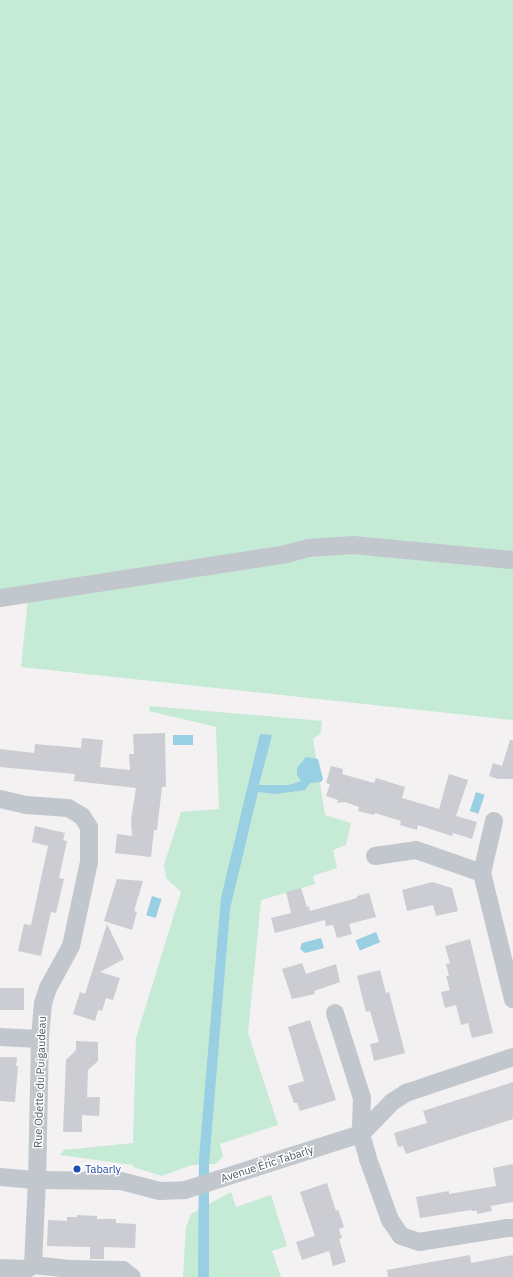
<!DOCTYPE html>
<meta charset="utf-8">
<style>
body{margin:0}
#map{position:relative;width:513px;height:1277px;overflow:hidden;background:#f3f1f1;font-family:"IBM Plex Sans",sans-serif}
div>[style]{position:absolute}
.green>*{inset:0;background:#c5ead5}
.water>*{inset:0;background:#98cfe2;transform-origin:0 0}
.building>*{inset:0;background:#cbcdd2;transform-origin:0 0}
.minor>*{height:18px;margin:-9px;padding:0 9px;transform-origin:9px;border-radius:9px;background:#c1c7cd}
.dots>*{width:11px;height:11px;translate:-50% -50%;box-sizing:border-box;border:2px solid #fff;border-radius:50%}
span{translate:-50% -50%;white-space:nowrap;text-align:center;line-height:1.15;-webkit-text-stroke:3px #fff;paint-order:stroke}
.street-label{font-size:11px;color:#4b535c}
.transit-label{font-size:11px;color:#164399}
.left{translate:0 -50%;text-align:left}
</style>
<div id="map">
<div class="green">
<i style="clip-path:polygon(0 0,513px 0,513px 720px,21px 667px,29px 589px,0 589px)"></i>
<i style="clip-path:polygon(150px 706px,322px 721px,321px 733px,313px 739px,325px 815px,351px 823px,346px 845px,333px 850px,337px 868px,313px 876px,315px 884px,261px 900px,248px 1033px,278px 1125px,220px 1144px,223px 1157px,215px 1164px,192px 1165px,162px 1176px,133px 1167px,133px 1165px,60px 1155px,64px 1150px,133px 1143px,136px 1038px,181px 892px,166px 878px,164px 865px,181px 812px,219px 809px,216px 727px,149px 711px)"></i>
<i style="clip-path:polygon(231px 1192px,236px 1207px,271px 1195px,287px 1246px,272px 1251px,281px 1277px,183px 1277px,186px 1227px,191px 1214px)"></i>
</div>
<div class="water">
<i style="clip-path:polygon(260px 734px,272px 735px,259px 785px,289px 785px,301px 781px,297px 775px,297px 768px,306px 757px,318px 759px,323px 779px,321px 782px,310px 783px,305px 790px,299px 791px,275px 794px,258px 792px,230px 909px,209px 1164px,209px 1277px,198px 1277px,199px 1158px,221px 898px)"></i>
<i style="left:193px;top:735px;width:10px;height:20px;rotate:90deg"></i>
<i style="left:476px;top:792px;width:9px;height:20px;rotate:18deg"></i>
<i style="left:152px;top:896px;width:10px;height:20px;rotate:17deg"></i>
<i style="left:376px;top:932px;width:11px;height:22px;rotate:68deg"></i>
<i style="clip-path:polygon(321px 938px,324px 948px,305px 953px,300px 949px,302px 943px)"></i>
</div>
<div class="building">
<i style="clip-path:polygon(165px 733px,166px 787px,162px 787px,157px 830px,154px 830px,151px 857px,115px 853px,117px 834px,132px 836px,131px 820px,136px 788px,74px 781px,75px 774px,0 767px,0 749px,34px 753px,35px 744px,81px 748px,82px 738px,103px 740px,100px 767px,130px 770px,129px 754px,134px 754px,133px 734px)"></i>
<i style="clip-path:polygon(510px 740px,513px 740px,513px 779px,498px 779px,489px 776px,493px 763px,502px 766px)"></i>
<i style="clip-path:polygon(331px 766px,343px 769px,342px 774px,374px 783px,376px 778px,405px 787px,402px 798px,439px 809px,449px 774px,468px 780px,456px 816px,477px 822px,472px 839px,453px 833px,452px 836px,418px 825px,417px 830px,400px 825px,401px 821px,375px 813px,374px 815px,358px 811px,359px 807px,345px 802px,337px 803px,338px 800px,326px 796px,330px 784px,326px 783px)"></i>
<i style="clip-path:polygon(35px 826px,65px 833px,63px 840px,67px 841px,59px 878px,64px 879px,56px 913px,51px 912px,41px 956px,18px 951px,24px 924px,31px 925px,48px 846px,32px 842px)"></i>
<i style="clip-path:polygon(117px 879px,143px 881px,134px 911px,137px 912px,132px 930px,104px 921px)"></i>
<i style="clip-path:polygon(432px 882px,452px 888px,458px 911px,436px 916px,433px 905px,407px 911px,402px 890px)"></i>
<i style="clip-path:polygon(301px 888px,307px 907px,309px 906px,310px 911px,357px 898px,357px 896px,369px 893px,376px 917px,349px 924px,352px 934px,337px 938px,333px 925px,326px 926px,325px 920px,275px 933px,271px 918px,291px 913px,286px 892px)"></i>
<i style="clip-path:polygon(107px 924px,124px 959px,100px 972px,120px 978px,113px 1000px,106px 998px,102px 1011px,98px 1010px,95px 1021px,73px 1014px,80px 992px,85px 994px)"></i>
<i style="clip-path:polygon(470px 939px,493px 1033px,472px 1038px,468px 1023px,461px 1025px,456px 1005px,445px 1008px,441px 992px,450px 990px,446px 976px,449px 976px,446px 964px,450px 963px,445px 946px)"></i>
<i style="clip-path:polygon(302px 963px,306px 974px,336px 964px,340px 982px,314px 991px,315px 994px,292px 999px,282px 969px)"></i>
<i style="clip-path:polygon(380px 970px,386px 993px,389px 992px,405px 1053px,374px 1061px,370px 1044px,379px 1042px,370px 1011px,366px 1012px,357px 976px)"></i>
<i style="left:0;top:988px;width:24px;height:22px"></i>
<i style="clip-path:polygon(310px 1020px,336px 1100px,300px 1111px,297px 1103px,294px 1103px,288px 1086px,304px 1081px,288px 1027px)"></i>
<i style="clip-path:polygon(76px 1041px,98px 1042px,98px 1061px,88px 1070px,87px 1097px,100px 1097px,99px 1116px,82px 1115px,82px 1132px,63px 1132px,66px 1060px,76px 1050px)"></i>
<i style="clip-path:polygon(0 1057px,17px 1057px,16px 1066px,18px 1066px,15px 1102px,0 1101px)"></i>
<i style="clip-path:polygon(513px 1082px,513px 1119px,406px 1154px,403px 1146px,398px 1147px,394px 1133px,427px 1123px,423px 1111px)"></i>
<i style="clip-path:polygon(513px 1164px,513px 1202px,491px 1206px,492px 1211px,477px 1214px,477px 1211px,472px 1211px,471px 1210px,420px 1218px,416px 1197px,449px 1191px,449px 1194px,496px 1186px,493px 1168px)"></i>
<i style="clip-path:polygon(327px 1183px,336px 1211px,338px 1209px,344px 1227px,339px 1229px,342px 1238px,339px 1239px,346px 1262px,333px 1266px,329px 1251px,302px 1260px,296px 1242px,315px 1236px,300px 1192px)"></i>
<i style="clip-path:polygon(77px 1215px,97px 1216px,97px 1219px,116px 1219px,116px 1223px,136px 1224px,135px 1248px,104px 1247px,104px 1259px,90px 1259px,90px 1247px,47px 1246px,48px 1220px,67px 1221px,67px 1217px,77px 1217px)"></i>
<i style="clip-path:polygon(470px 1255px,471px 1263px,513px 1255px,513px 1277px,388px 1277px,387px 1270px)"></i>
</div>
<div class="minor">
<i style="left:0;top:598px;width:289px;rotate:-8.7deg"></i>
<i style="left:286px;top:554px;width:23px;rotate:-15deg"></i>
<i style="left:308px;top:548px;width:45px;rotate:-3.8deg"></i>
<i style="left:353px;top:545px;width:161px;rotate:5.4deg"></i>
<i style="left:0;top:799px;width:27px;rotate:13deg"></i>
<i style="left:26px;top:805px;width:42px;rotate:4.1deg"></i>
<i style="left:68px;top:808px;width:16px;rotate:30deg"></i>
<i style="left:82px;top:816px;width:13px;rotate:58deg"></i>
<i style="left:89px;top:827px;width:35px;rotate:90deg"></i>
<i style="left:89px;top:862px;width:86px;rotate:102.1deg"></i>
<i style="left:71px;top:946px;width:48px;rotate:118.7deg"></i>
<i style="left:48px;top:988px;width:16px;rotate:108deg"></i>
<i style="left:43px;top:1003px;width:36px;rotate:95deg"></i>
<i style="left:40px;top:1039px;width:141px;rotate:91.2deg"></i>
<i style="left:37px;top:1180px;width:85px;rotate:92.7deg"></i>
<i style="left:33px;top:1265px;width:7px;rotate:146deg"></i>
<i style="left:27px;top:1269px;width:27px;rotate:-178deg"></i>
<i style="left:494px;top:821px;width:53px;rotate:103deg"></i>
<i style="left:482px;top:873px;width:130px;rotate:76.2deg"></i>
<i style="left:375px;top:856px;width:41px;rotate:-8.3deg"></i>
<i style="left:416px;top:850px;width:70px;rotate:19.2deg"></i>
<i style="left:335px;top:1013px;width:89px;rotate:72.4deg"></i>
<i style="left:362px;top:1098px;width:36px;rotate:92deg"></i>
<i style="left:361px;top:1134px;width:26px;rotate:74deg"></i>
<i style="left:368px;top:1159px;width:65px;rotate:70.2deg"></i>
<i style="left:390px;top:1220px;width:19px;rotate:55deg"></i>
<i style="left:401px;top:1236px;width:19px;rotate:18deg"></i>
<i style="left:419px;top:1242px;width:89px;rotate:-9deg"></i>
<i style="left:507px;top:1228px;width:6px"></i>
<i style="left:0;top:1037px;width:40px;rotate:2.9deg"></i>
<i style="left:0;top:1177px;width:37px;rotate:5deg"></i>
<i style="left:37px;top:1180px;width:84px;rotate:0.7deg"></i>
<i style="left:121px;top:1181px;width:40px;rotate:14.4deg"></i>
<i style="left:160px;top:1191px;width:25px;rotate:-2deg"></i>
<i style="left:185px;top:1190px;width:185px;rotate:-17.7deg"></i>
<i style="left:361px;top:1134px;width:45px;rotate:-45.9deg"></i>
<i style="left:392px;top:1102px;width:17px;rotate:-33deg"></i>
<i style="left:406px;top:1093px;width:113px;rotate:-18.6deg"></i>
<i style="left:33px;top:1265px;width:39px;rotate:6deg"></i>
<i style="left:72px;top:1269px;width:51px;rotate:1.1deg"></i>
<i style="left:123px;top:1270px;width:11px;rotate:38deg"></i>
</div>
<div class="dots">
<i style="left:77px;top:1169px;background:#1a4fb4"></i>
</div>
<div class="street-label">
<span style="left:40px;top:1082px;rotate:-88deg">Rue Odette du Puigaudeau</span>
<span style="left:267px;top:1164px;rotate:-18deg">Avenue Éric Tabarly</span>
</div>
<div class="transit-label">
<span class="left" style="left:85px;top:1169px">Tabarly</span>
</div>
</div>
